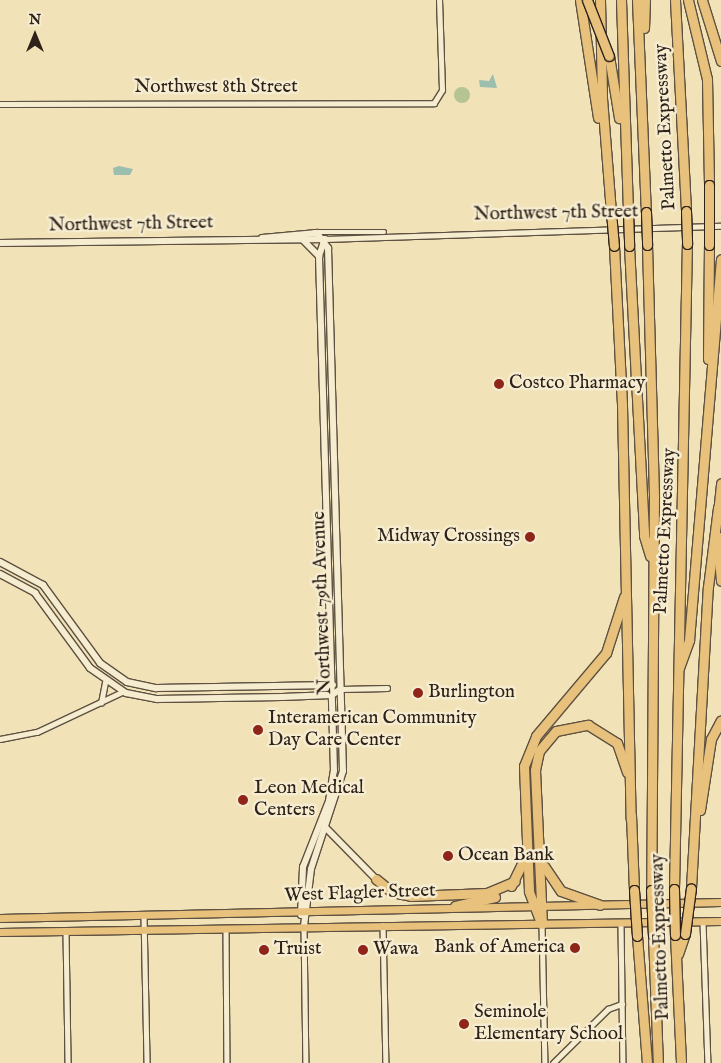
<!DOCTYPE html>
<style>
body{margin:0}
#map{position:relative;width:721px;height:1063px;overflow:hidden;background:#f1e2b7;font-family:"IM FELL English",serif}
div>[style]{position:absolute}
.green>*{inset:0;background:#b5c492}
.round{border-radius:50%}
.water>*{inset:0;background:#9bbeaf}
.roads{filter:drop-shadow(1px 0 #5e5141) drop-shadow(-1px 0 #5e5141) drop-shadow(0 1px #5e5141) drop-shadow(0 -1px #5e5141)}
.street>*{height:4.5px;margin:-2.25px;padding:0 2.25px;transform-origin:2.25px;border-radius:2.25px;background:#f6ecd0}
.secondary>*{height:6px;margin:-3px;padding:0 3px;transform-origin:3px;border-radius:3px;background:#f6ecd0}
.primary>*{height:7px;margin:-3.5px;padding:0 3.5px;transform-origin:3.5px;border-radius:3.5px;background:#e8c17c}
.highway>*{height:9px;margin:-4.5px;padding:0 4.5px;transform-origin:4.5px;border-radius:4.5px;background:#e8c17c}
.bridges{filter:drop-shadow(1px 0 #2d211a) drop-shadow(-1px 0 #2d211a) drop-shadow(0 1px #2d211a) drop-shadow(0 -1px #2d211a)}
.highway-bridge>*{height:9px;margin:-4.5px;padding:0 4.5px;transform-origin:4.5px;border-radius:4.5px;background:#e8c17c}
.dots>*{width:14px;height:14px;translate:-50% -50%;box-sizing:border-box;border:2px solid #f6ecd0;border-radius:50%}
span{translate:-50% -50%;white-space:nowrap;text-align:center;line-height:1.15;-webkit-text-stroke:5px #f6ecd0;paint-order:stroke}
.street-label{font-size:19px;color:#2d211a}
.poi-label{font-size:19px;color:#2d211a}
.left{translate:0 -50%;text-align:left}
.right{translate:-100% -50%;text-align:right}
.north{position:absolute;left:10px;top:10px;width:50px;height:50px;-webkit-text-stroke:4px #f6ecd0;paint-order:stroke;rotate:0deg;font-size:14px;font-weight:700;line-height:20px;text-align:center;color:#2d211a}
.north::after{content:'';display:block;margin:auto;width:18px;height:22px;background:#2d211a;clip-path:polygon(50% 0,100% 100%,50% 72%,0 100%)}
</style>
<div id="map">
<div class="green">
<i class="round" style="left:454px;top:87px;width:16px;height:16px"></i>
</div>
<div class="water">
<i style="clip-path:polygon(493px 74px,497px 88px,480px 87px,479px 80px,489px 81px)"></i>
<i style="clip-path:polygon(119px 166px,133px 169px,130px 175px,114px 175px,113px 168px)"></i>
</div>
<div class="roads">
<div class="street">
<i style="left:0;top:104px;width:434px;rotate:-0.1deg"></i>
<i style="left:434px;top:103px;width:15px;rotate:-58deg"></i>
<i style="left:442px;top:90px;width:90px;rotate:-91.9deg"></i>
<i style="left:314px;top:232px;width:70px"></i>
<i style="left:325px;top:239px;width:396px;rotate:-1.9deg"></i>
<i style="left:341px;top:689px;width:46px;rotate:-1.2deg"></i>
<i style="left:101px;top:703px;width:21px;rotate:-79deg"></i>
<i style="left:0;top:739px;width:38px;rotate:-11deg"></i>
<i style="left:37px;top:732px;width:94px;rotate:-25.2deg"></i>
<i style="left:144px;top:916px;width:147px;rotate:88.8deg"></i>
<i style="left:703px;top:922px;width:141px;rotate:88deg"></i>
<i style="left:542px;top:924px;width:139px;rotate:88.8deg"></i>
<i style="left:621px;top:924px;width:139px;rotate:89.2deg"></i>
<i style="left:383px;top:925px;width:138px;rotate:88.8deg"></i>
<i style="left:304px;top:927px;width:136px;rotate:89.2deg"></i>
<i style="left:226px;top:928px;width:135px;rotate:89.6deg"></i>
<i style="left:66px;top:931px;width:132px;rotate:89.1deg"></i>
<i style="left:553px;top:1063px;width:77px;rotate:-44.5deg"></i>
<i style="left:608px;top:1009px;width:15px;rotate:-20deg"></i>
</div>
<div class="secondary">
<i style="left:262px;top:238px;width:55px;rotate:-5.2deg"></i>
<i style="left:317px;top:233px;width:19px;rotate:54deg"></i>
<i style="left:328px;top:248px;width:523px;rotate:88.36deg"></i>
<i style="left:343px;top:771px;width:103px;rotate:108.1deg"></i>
<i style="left:311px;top:869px;width:57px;rotate:97deg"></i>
<i style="left:303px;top:240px;width:23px;rotate:45deg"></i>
<i style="left:0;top:243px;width:325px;rotate:-0.7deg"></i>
<i style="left:0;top:562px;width:49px;rotate:28.1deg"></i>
<i style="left:43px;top:585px;width:97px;rotate:53.8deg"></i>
<i style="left:100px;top:663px;width:33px;rotate:35deg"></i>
<i style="left:127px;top:682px;width:30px;rotate:12deg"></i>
<i style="left:156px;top:688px;width:177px;rotate:-1deg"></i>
<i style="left:0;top:574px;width:40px;rotate:28deg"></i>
<i style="left:35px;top:593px;width:93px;rotate:53.7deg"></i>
<i style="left:90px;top:668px;width:44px;rotate:34.8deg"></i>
<i style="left:126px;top:693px;width:32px;rotate:11deg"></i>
<i style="left:157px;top:699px;width:125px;rotate:-0.9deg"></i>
<i style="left:282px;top:697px;width:50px;rotate:-2.3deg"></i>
<i style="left:332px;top:695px;width:11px;rotate:-34deg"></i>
<i style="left:326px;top:828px;width:71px;rotate:45.6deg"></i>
<i style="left:301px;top:915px;width:48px;rotate:-87.6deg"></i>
<i style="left:303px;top:867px;width:71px;rotate:-68.5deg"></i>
<i style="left:329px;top:801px;width:30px;rotate:-81deg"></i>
<i style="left:334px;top:771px;width:515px;rotate:-91.67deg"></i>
<i style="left:319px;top:256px;width:18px;rotate:-71deg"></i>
</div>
<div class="primary">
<i style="left:0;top:918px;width:721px;rotate:-1.27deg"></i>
<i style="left:0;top:932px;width:721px;rotate:-0.87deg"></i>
</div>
<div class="highway">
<i style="left:580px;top:0;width:119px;rotate:81.3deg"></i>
<i style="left:600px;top:0;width:98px;rotate:88.8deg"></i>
<i style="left:602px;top:98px;width:114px;rotate:85.5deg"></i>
<i style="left:621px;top:0;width:212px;rotate:88.1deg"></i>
<i style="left:637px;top:0;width:212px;rotate:87.6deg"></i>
<i style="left:675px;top:0;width:211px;rotate:87deg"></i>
<i style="left:688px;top:0;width:81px;rotate:76.5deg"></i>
<i style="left:707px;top:79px;width:106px;rotate:88.9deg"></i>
<i style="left:702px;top:0;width:64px;rotate:72.7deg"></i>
<i style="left:644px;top:28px;width:28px;rotate:-88deg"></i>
<i style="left:609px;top:56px;width:63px;rotate:80.8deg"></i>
<i style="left:647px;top:245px;width:253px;rotate:88.4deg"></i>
<i style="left:654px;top:498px;width:392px;rotate:90.4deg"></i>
<i style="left:614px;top:246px;width:159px;rotate:87.1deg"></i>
<i style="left:622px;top:405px;width:414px;rotate:88.8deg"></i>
<i style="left:629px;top:246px;width:290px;rotate:87deg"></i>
<i style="left:644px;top:536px;width:21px;rotate:73deg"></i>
<i style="left:708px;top:359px;width:114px;rotate:-89.5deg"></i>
<i style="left:718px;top:513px;width:30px;rotate:-84deg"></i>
<i style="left:717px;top:536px;width:45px;rotate:84.9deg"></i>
<i style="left:679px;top:668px;width:30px;rotate:-70deg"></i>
<i style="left:689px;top:640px;width:382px;rotate:-85.2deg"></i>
<i style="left:700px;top:810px;width:72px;rotate:-81.2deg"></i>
<i style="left:711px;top:739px;width:21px;rotate:-62deg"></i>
<i style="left:631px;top:815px;width:75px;rotate:87.7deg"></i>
<i style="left:544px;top:866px;width:30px;rotate:56deg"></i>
<i style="left:561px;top:891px;width:41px;rotate:19.7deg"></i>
<i style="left:376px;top:879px;width:21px;rotate:39deg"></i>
<i style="left:392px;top:892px;width:19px;rotate:12deg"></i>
<i style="left:411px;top:896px;width:76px;rotate:-2.3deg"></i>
<i style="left:487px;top:893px;width:30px;rotate:-23deg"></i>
<i style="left:511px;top:886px;width:32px;rotate:-64deg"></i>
<i style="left:691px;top:888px;width:301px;rotate:-86.8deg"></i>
<i style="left:708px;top:587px;width:80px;rotate:-82.8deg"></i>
<i style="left:674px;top:889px;width:645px;rotate:-88.85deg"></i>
<i style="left:455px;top:906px;width:41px;rotate:-12.7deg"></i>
<i style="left:541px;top:923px;width:34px;rotate:-111deg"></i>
<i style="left:529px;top:891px;width:125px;rotate:-92.3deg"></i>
<i style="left:524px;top:766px;width:32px;rotate:-68deg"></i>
<i style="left:536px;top:736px;width:109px;rotate:-49.9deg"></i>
<i style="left:606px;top:653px;width:59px;rotate:-72.2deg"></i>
<i style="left:542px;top:924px;width:154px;rotate:-92.6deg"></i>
<i style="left:535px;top:770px;width:19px;rotate:-78deg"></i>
<i style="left:539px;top:751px;width:26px;rotate:-50deg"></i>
<i style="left:556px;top:731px;width:33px;rotate:-11deg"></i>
<i style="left:588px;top:725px;width:34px;rotate:32deg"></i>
<i style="left:617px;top:743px;width:31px;rotate:71deg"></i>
<i style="left:653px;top:935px;width:128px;rotate:87.8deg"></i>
<i style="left:675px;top:935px;width:128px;rotate:87.3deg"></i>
<i style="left:637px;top:936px;width:127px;rotate:85.5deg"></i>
<i style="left:678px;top:954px;width:21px;rotate:-71deg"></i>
</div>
</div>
<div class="bridges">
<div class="highway-bridge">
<i style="left:587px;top:0;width:60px;rotate:68.6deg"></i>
<i style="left:686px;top:211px;width:33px;rotate:88deg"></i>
<i style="left:611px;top:212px;width:34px;rotate:85deg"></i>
<i style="left:628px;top:212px;width:34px;rotate:88deg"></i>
<i style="left:646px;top:212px;width:33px;rotate:88deg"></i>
<i style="left:709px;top:245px;width:60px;rotate:-90deg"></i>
<i style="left:674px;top:889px;width:46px;rotate:88.8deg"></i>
<i style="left:634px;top:890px;width:46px;rotate:86.3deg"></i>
<i style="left:651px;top:890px;width:45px;rotate:87.5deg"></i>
<i style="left:685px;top:934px;width:46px;rotate:-82.6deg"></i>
</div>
</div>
<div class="dots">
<i style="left:499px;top:384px;background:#8f2418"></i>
<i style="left:530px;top:537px;background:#8f2418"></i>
<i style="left:418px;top:693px;background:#8f2418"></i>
<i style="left:258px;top:730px;background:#8f2418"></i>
<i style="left:243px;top:800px;background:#8f2418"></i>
<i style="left:448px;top:856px;background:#8f2418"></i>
<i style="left:575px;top:948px;background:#8f2418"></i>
<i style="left:264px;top:950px;background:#8f2418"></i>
<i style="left:363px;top:950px;background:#8f2418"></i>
<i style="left:464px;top:1024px;background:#8f2418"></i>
</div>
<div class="street-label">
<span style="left:216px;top:88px">Northwest 8th Street</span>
<span style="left:666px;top:127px;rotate:-93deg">Palmetto Expressway</span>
<span style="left:556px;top:214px;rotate:-1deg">Northwest 7th Street</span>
<span style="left:131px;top:225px;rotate:-1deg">Northwest 7th Street</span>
<span style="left:666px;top:531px;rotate:-87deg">Palmetto Expressway</span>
<span style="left:323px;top:603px;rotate:-92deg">Northwest 79th Avenue</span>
<span style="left:360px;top:894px;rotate:-2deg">West Flagler Street</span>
<span style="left:661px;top:937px;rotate:-92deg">Palmetto Expressway</span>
</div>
<div class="poi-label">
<span class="left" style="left:509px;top:384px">Costco Pharmacy</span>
<span class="right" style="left:520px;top:537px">Midway Crossings</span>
<span class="left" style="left:428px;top:693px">Burlington</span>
<span class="left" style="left:268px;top:730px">Interamerican Community<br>Day Care Center</span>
<span class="left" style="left:254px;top:800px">Leon Medical<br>Centers</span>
<span class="left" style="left:458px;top:856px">Ocean Bank</span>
<span class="right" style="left:565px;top:948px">Bank of America</span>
<span class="left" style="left:274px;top:950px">Truist</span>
<span class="left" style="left:373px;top:950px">Wawa</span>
<span class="left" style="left:474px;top:1024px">Seminole<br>Elementary School</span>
</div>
<div class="north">N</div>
</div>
